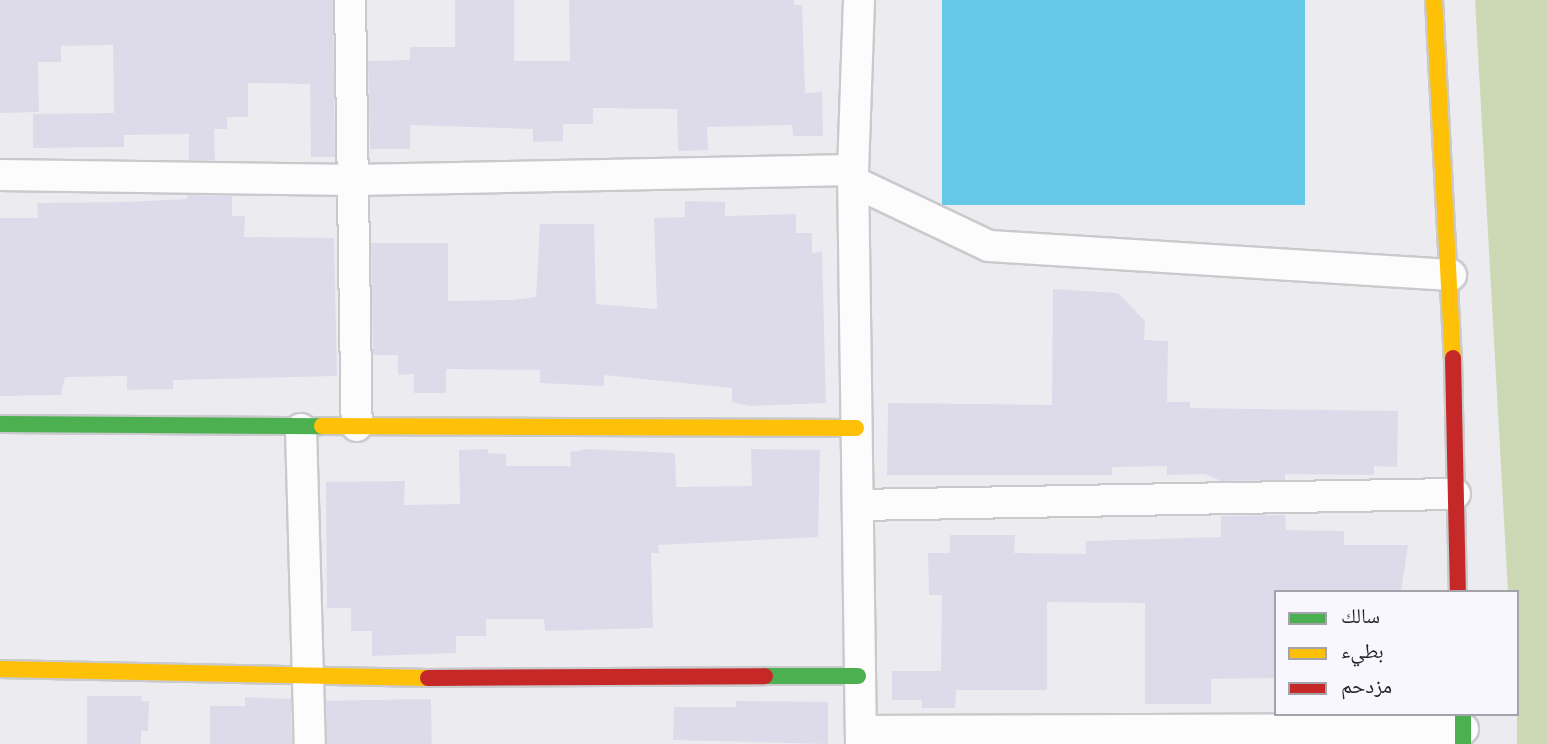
<!DOCTYPE html>
<meta charset="utf-8">
<style>
body{margin:0}
#map{position:relative;width:1547px;height:744px;overflow:hidden;background:#ececf0;font-family:"Source Sans 3","Noto Naskh Arabic",sans-serif}
div>[style]{position:absolute}
.green>*{inset:0;background:#cdd9b4}
.water>*{inset:0;background:#65c8e8;transform-origin:0 0}
.building>*{inset:0;background:#dddbea;transform-origin:0 0}
.roads{filter:drop-shadow(2px 0 #cacacd) drop-shadow(-2px 0 #cacacd) drop-shadow(0 2px #cacacd) drop-shadow(0 -2px #cacacd)}
.street>*{height:30px;margin:-15px;padding:0 15px;transform-origin:15px;border-radius:15px;background:#fcfcfd}
.fast>*{height:16px;margin:-8px;padding:0 8px;transform-origin:8px;border-radius:8px;background:#4caf50}
.slow>*{height:16px;margin:-8px;padding:0 8px;transform-origin:8px;border-radius:8px;background:#ffc107}
.jam>*{height:16px;margin:-8px;padding:0 8px;transform-origin:8px;border-radius:8px;background:#c62828}
span{translate:-50% -50%;white-space:nowrap;text-align:center;line-height:1.15;-webkit-text-stroke:6px #f8f7ff;paint-order:stroke}
.legend{position:absolute;left:1274px;top:590px;width:245px;height:126px;box-sizing:border-box;background:#f8f7ff;border:2px solid #a4a3a9;margin:0;padding:9px 12px;list-style:none;font-size:21px;color:#262528}
.legend li{display:flex;align-items:center;gap:14px;height:35px}
.legend b{width:35px;border:2px solid #a4a3a9}
</style>
<div id="map">
<div class="green">
<i style="clip-path:polygon(1475px 0,1547px 0,1547px 744px,1517px 744px,1517px 592px,1508px 592px)"></i>
</div>
<div class="water">
<i style="left:942px;top:0;width:363px;height:205px"></i>
</div>
<div class="building">
<i style="clip-path:polygon(0 0,333px 0,335px 157px,311px 157px,310px 84px,248px 83px,248px 117px,227px 117px,227px 129px,214px 129px,215px 161px,189px 160px,189px 134px,124px 135px,124px 147px,33px 148px,33px 114px,114px 113px,113px 45px,61px 46px,61px 62px,38px 62px,39px 112px,0 113px)"></i>
<i style="clip-path:polygon(455px 0,514px 0,514px 61px,570px 61px,569px 0,794px 0,794px 5px,802px 5px,805px 93px,822px 92px,823px 136px,793px 136px,792px 125px,707px 127px,708px 150px,678px 151px,677px 109px,593px 108px,593px 124px,563px 124px,563px 141px,533px 142px,533px 129px,410px 125px,410px 149px,370px 149px,368px 61px,410px 60px,410px 47px,455px 47px)"></i>
<i style="clip-path:polygon(187px 195px,232px 196px,232px 216px,245px 216px,244px 237px,334px 238px,337px 376px,173px 380px,173px 389px,127px 390px,127px 376px,65px 377px,61px 395px,0 396px,0 218px,38px 218px,37px 203px,124px 202px,187px 199px)"></i>
<i style="clip-path:polygon(685px 201px,725px 202px,725px 216px,796px 214px,796px 233px,812px 233px,812px 253px,822px 252px,826px 403px,749px 406px,732px 402px,732px 388px,604px 375px,604px 386px,540px 383px,540px 370px,446px 369px,446px 393px,414px 393px,414px 374px,398px 375px,398px 355px,373px 355px,371px 243px,448px 243px,448px 301px,513px 300px,536px 297px,540px 224px,594px 224px,596px 304px,657px 309px,654px 218px,685px 217px)"></i>
<i style="clip-path:polygon(1053px 289px,1118px 293px,1145px 321px,1144px 340px,1168px 341px,1167px 402px,1190px 402px,1190px 408px,1398px 411px,1397px 467px,1374px 466px,1374px 475px,1285px 474px,1285px 480px,1221px 481px,1205px 474px,1167px 475px,1167px 466px,1112px 467px,1112px 475px,887px 475px,888px 403px,1052px 405px)"></i>
<i style="clip-path:polygon(488px 449px,488px 453px,506px 454px,506px 466px,571px 466px,570px 452px,588px 449px,675px 453px,676px 487px,752px 486px,751px 449px,820px 450px,818px 537px,658px 545px,659px 553px,651px 553px,653px 628px,545px 631px,544px 619px,486px 619px,486px 636px,456px 636px,456px 653px,372px 656px,372px 631px,351px 631px,351px 608px,327px 608px,326px 482px,405px 481px,404px 505px,460px 504px,459px 450px)"></i>
<i style="clip-path:polygon(1285px 515px,1286px 530px,1344px 531px,1344px 545px,1408px 545px,1401px 592px,1276px 592px,1276px 678px,1211px 679px,1211px 704px,1145px 704px,1145px 603px,1047px 602px,1047px 690px,956px 690px,955px 708px,922px 708px,922px 700px,892px 700px,892px 671px,941px 671px,942px 595px,929px 595px,928px 553px,950px 553px,950px 535px,1015px 535px,1014px 553px,1086px 554px,1086px 541px,1221px 537px,1221px 516px)"></i>
<i style="clip-path:polygon(87px 696px,142px 696px,141px 701px,149px 701px,148px 731px,141px 731px,141px 744px,87px 744px)"></i>
<i style="clip-path:polygon(245px 697px,291px 699px,292px 744px,210px 744px,210px 706px,245px 706px)"></i>
<i style="left:431px;top:699px;width:45px;height:105px;rotate:89deg"></i>
<i style="clip-path:polygon(736px 701px,828px 702px,828px 744px,673px 740px,674px 707px,736px 707px)"></i>
</div>
<div class="roads">
<div class="street">
<i style="left:350px;top:0;width:426px;rotate:89.1deg"></i>
<i style="left:859px;top:0;width:170px;rotate:92deg"></i>
<i style="left:853px;top:170px;width:574px;rotate:89.2deg"></i>
<i style="left:0;top:175px;width:353px;rotate:0.8deg"></i>
<i style="left:353px;top:180px;width:500px;rotate:-1.15deg"></i>
<i style="left:854px;top:182px;width:149px;rotate:25.4deg"></i>
<i style="left:989px;top:246px;width:463px;rotate:3.6deg"></i>
<i style="left:301px;top:429px;width:315px;rotate:88.4deg"></i>
<i style="left:858px;top:505px;width:597px;rotate:-1.06deg"></i>
<i style="left:861px;top:731px;width:602px;rotate:-0.19deg"></i>
</div>
<div class="fast">
<i style="left:0;top:424px;width:322px;rotate:0.4deg"></i>
<i style="left:765px;top:676px;width:93px"></i>
<i style="left:1463px;top:714px;width:30px;rotate:90deg"></i>
</div>
<div class="slow">
<i style="left:1434px;top:0;width:359px;rotate:87deg"></i>
<i style="left:322px;top:426px;width:534px;rotate:0.21deg"></i>
<i style="left:0;top:669px;width:428px;rotate:1.2deg"></i>
</div>
<div class="jam">
<i style="left:1453px;top:358px;width:234px;rotate:88.8deg"></i>
<i style="left:428px;top:678px;width:337px;rotate:-0.3deg"></i>
</div>
</div>
<ul class="legend">
<li><b style="height:9px;background:#4caf50"></b>سالك</li>
<li><b style="height:9px;background:#ffc107"></b>بطيء</li>
<li><b style="height:9px;background:#c62828"></b>مزدحم</li>
</ul>
</div>
